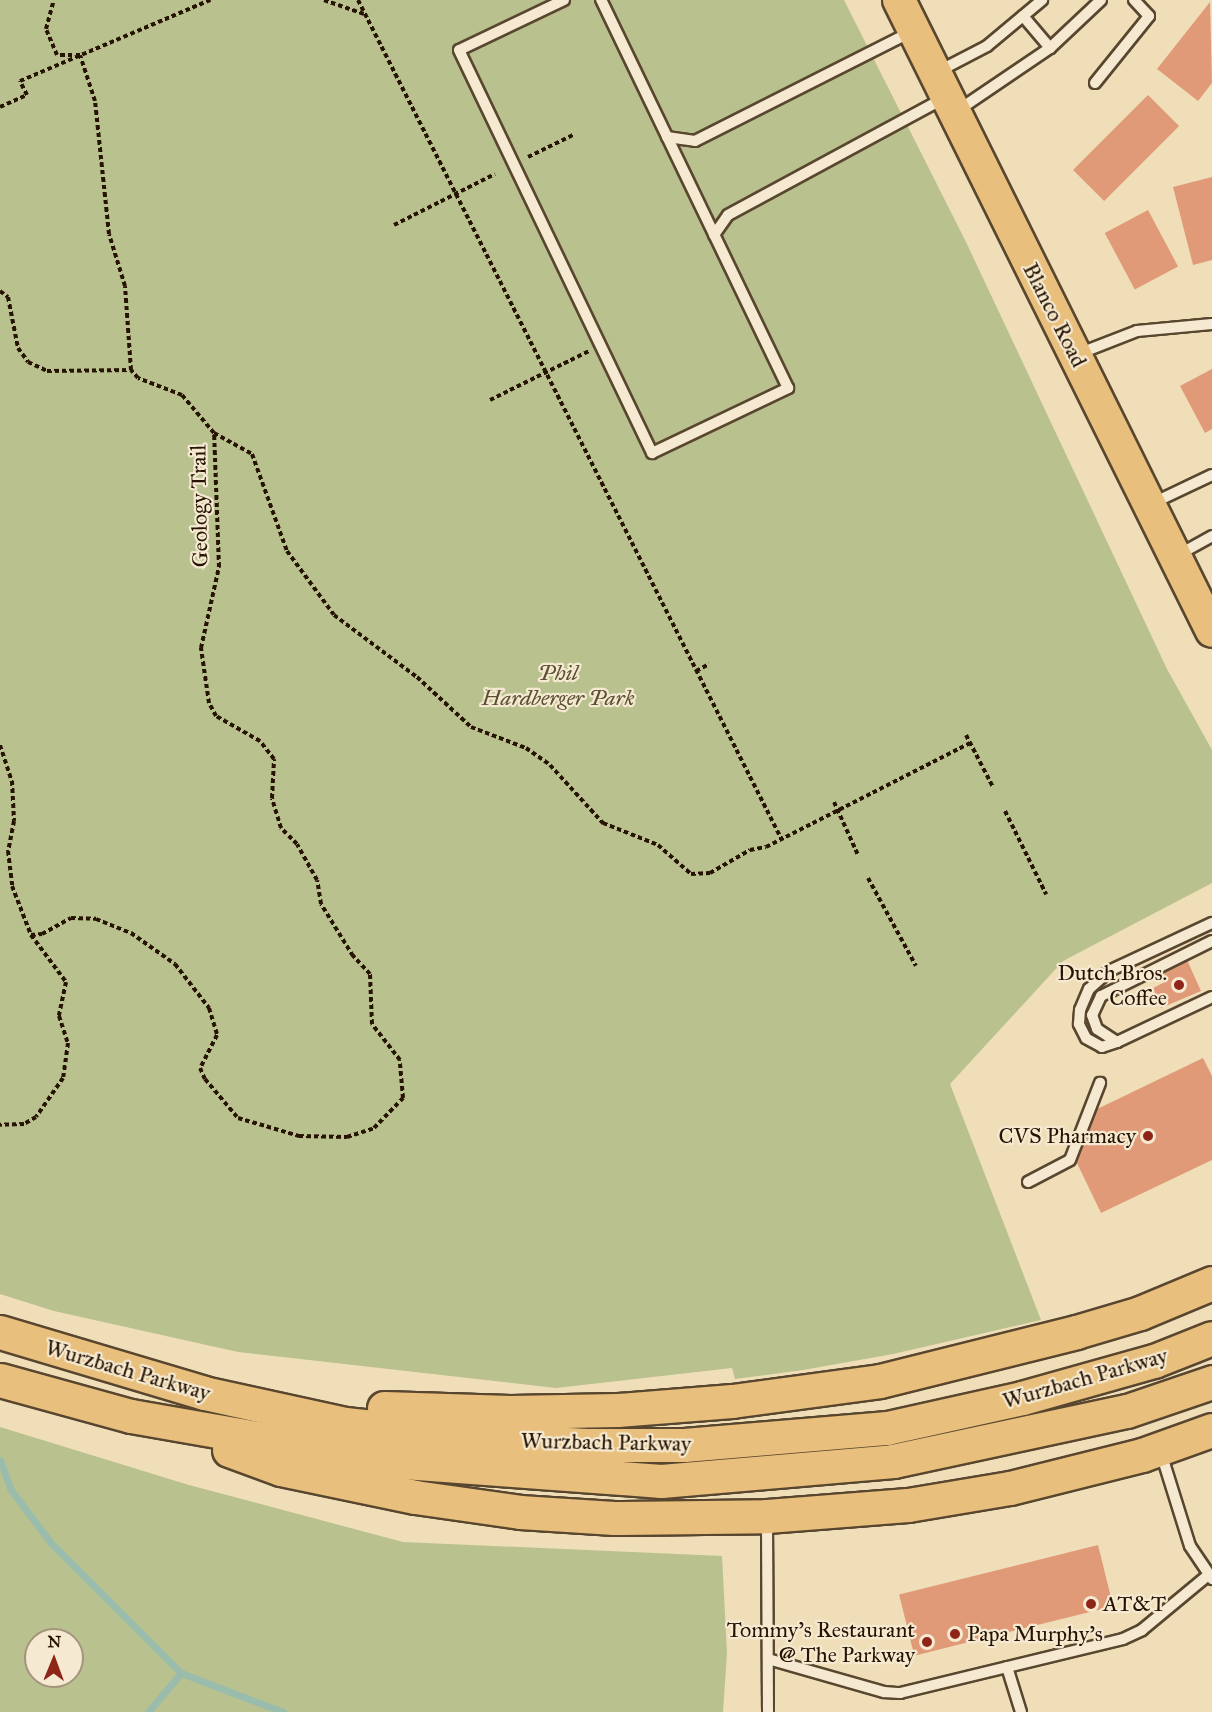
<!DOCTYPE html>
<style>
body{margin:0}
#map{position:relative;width:1212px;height:1712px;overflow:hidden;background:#efdeb8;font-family:"IM FELL Great Primer",serif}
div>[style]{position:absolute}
.green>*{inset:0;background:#b9c18f}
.stream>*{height:7px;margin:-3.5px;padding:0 3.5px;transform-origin:3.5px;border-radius:3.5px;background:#9abcad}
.building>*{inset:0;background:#e19a78;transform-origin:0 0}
.path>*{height:4px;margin-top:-2px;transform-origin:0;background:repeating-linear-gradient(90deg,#271301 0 4.5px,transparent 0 7.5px)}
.roads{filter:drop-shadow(2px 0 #59462f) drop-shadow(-2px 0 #59462f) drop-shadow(0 2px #59462f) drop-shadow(0 -2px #59462f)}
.service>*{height:10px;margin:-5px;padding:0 5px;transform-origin:5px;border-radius:5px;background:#f5ead1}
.primary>*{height:32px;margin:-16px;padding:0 16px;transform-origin:16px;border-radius:16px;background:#e8bf7c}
.motorway>*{height:33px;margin:-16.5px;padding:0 16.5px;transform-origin:16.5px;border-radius:16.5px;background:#e8bf7c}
.dots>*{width:16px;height:16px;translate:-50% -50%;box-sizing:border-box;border:3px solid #f5ead1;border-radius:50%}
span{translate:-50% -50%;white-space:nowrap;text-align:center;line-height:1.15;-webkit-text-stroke:4.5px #f5ead1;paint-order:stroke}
.street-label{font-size:22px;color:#271301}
.park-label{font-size:22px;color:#5a5033;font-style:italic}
.poi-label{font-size:22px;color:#271301}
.right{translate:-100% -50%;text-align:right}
.left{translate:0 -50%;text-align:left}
.north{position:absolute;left:24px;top:1628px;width:60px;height:60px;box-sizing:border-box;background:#f5ead1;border:2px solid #a3947e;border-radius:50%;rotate:1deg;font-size:16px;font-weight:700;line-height:24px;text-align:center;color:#271301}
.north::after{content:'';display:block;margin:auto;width:21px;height:27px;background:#8f2418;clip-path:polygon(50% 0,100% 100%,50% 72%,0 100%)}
</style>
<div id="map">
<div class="green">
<i style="clip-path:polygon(0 0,844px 0,966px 242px,1167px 669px,1212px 750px,1212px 883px,1063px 961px,950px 1084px,1041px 1320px,893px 1354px,803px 1370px,735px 1379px,732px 1368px,556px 1388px,238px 1352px,54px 1311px,0 1294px)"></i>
<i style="clip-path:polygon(evenodd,0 1427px,189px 1485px,403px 1542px,722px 1556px,727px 1653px,723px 1712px,0 1712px,0 1427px,36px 1640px,72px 1640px,72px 1676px,36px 1676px,36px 1640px)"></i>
</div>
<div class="stream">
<i style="left:0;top:1460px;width:32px;rotate:70deg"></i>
<i style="left:11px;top:1490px;width:66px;rotate:53deg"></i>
<i style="left:51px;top:1543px;width:184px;rotate:45deg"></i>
<i style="left:181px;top:1673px;width:109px;rotate:20.9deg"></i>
<i style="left:148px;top:1712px;width:51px;rotate:-49.8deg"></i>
</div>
<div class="building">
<i style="clip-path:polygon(1210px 2px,1212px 83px,1198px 101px,1157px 69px)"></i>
<i style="left:1148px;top:95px;width:44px;height:106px;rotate:45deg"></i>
<i style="clip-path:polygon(1212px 177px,1212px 260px,1193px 265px,1173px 187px)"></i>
<i style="left:1148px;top:210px;width:64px;height:49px;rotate:62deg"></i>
<i style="clip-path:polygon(1212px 369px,1212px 429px,1205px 433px,1180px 386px)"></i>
<i style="clip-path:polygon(1187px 960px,1201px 991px,1161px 1008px,1153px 988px,1167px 981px,1163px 971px)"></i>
<i style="clip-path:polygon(1203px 1058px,1212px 1076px,1212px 1160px,1101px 1213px,1076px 1161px,1091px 1112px)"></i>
<i style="left:1098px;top:1545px;width:63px;height:205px;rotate:76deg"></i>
</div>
<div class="path">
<i style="left:324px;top:0;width:42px;rotate:19.3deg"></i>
<i style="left:358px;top:0;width:939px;rotate:63.22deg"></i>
<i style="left:0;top:107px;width:30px;rotate:-24deg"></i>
<i style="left:27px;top:95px;width:16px;rotate:-117deg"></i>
<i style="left:20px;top:81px;width:207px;rotate:-23.1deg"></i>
<i style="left:528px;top:157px;width:50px;rotate:-26.1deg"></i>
<i style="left:394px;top:225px;width:113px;rotate:-26.8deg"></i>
<i style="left:0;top:291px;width:10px;rotate:37deg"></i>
<i style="left:8px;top:297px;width:52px;rotate:78.9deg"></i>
<i style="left:18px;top:348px;width:17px;rotate:54deg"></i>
<i style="left:28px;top:362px;width:21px;rotate:25deg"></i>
<i style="left:47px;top:371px;width:84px;rotate:-0.7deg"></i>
<i style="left:490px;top:400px;width:110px;rotate:-26.3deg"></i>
<i style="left:214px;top:433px;width:43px;rotate:28.9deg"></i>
<i style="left:252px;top:454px;width:103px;rotate:70.2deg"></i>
<i style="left:287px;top:551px;width:79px;rotate:53.7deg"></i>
<i style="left:334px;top:615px;width:104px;rotate:36.8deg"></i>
<i style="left:417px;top:677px;width:74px;rotate:42.8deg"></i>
<i style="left:471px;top:727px;width:59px;rotate:20.9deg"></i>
<i style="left:526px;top:748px;width:29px;rotate:35deg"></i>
<i style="left:550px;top:765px;width:79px;rotate:47.6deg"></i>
<i style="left:603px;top:823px;width:59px;rotate:21.8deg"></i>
<i style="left:658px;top:845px;width:44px;rotate:41.3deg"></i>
<i style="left:691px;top:874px;width:19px;rotate:-3deg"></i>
<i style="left:710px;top:873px;width:46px;rotate:-29.9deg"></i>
<i style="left:750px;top:850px;width:16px;rotate:-11deg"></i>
<i style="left:766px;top:847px;width:229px;rotate:-27deg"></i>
<i style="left:696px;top:671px;width:15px;rotate:-28deg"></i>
<i style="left:966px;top:735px;width:59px;rotate:62.6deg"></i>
<i style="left:0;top:745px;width:38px;rotate:72deg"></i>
<i style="left:12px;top:781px;width:40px;rotate:87.1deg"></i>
<i style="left:14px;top:821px;width:31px;rotate:101deg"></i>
<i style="left:8px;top:851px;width:35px;rotate:83deg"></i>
<i style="left:12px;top:886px;width:53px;rotate:68.8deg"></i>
<i style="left:31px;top:935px;width:59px;rotate:53.3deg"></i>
<i style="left:66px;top:982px;width:35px;rotate:102deg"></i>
<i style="left:59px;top:1016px;width:28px;rotate:72deg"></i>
<i style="left:68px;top:1043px;width:35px;rotate:98deg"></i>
<i style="left:63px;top:1078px;width:47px;rotate:124.7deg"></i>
<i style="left:36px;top:1117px;width:14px;rotate:150deg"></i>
<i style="left:24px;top:1124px;width:24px;rotate:178deg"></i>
<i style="left:834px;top:802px;width:58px;rotate:65.6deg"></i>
<i style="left:1005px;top:811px;width:93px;rotate:63.7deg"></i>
<i style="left:868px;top:878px;width:100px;rotate:61.4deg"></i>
<i style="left:31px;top:935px;width:11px;rotate:-5deg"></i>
<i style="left:42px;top:934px;width:33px;rotate:-29deg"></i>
<i style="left:71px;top:918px;width:25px;rotate:2deg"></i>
<i style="left:96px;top:919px;width:38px;rotate:22deg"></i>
<i style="left:131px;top:933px;width:54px;rotate:35.2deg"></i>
<i style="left:175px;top:964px;width:56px;rotate:52.3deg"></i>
<i style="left:209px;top:1008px;width:28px;rotate:73deg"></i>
<i style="left:217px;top:1035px;width:37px;rotate:117deg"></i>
<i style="left:200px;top:1068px;width:12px;rotate:66deg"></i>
<i style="left:205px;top:1079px;width:51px;rotate:49.8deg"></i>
<i style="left:238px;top:1118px;width:64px;rotate:16.4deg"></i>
<i style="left:299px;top:1136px;width:48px;rotate:1.2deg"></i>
<i style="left:347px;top:1137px;width:28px;rotate:-18deg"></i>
<i style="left:374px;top:1128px;width:42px;rotate:-46deg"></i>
<i style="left:403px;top:1098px;width:38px;rotate:-95deg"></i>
<i style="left:400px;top:1060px;width:46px;rotate:-127.9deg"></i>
<i style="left:372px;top:1024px;width:50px;rotate:-92.3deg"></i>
<i style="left:370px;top:974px;width:25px;rotate:-133deg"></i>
<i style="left:353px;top:956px;width:61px;rotate:-121.6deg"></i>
<i style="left:321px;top:904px;width:24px;rotate:-99deg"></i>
<i style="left:317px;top:880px;width:41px;rotate:-119.1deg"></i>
<i style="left:297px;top:844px;width:23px;rotate:-135deg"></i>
<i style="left:281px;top:828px;width:31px;rotate:-107deg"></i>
<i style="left:272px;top:798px;width:39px;rotate:-87deg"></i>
<i style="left:274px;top:759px;width:23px;rotate:-128deg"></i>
<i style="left:260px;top:741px;width:51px;rotate:-150.4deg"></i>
<i style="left:216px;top:716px;width:15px;rotate:-118deg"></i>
<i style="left:209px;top:703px;width:56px;rotate:-98.3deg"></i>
<i style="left:201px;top:648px;width:83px;rotate:-77.5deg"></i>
<i style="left:219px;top:567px;width:134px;rotate:-92.1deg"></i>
<i style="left:214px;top:433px;width:50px;rotate:-130.1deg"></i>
<i style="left:182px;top:395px;width:47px;rotate:-158.9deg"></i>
<i style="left:138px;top:378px;width:11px;rotate:-131deg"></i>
<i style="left:131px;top:370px;width:84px;rotate:-94.1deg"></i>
<i style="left:125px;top:286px;width:54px;rotate:-107.1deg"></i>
<i style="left:109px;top:234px;width:134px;rotate:-96deg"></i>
<i style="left:95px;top:101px;width:48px;rotate:-108.1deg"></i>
<i style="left:80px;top:55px;width:23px;rotate:180deg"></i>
<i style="left:57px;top:55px;width:28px;rotate:-113deg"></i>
<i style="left:46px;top:29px;width:30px;rotate:-75deg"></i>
</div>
<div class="roads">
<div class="service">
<i style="left:564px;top:0;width:116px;rotate:154.5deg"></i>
<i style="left:459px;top:50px;width:447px;rotate:64.4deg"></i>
<i style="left:652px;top:453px;width:151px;rotate:-25.5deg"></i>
<i style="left:788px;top:388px;width:431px;rotate:-115.7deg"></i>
<i style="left:1023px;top:16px;width:42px;rotate:49.8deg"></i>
<i style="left:939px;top:71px;width:54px;rotate:-27.5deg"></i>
<i style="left:987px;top:46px;width:72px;rotate:-39.9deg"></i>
<i style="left:1095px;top:83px;width:86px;rotate:-51.1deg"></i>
<i style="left:1149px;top:16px;width:22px;rotate:-133deg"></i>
<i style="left:957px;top:111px;width:112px;rotate:-34.1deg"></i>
<i style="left:1050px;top:48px;width:70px;rotate:-43.3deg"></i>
<i style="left:667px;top:137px;width:28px;rotate:8deg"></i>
<i style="left:695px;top:141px;width:244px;rotate:-26.8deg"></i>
<i style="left:714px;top:235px;width:24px;rotate:-55deg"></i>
<i style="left:728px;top:215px;width:246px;rotate:-28.4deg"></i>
<i style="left:1078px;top:354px;width:63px;rotate:-21.3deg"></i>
<i style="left:1137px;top:331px;width:75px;rotate:-5.3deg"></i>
<i style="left:1153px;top:503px;width:65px;rotate:-25.4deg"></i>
<i style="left:1178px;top:555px;width:39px;rotate:-29deg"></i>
<i style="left:1212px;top:941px;width:124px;rotate:153.6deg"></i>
<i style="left:1101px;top:996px;width:21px;rotate:115deg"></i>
<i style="left:1092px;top:1015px;width:15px;rotate:70deg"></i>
<i style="left:1097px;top:1029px;width:24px;rotate:33deg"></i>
<i style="left:1117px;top:1042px;width:105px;rotate:-25.3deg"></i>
<i style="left:1117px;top:1042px;width:16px;rotate:162deg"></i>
<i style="left:1102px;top:1047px;width:18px;rotate:-151deg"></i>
<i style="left:1086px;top:1038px;width:16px;rotate:-117deg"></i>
<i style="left:1079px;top:1024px;width:14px;rotate:-86deg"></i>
<i style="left:1080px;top:1010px;width:23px;rotate:-67deg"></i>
<i style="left:1089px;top:989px;width:27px;rotate:-42deg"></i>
<i style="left:1109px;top:971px;width:114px;rotate:-25deg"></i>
<i style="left:1028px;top:1182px;width:47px;rotate:-27.6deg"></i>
<i style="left:1070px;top:1160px;width:83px;rotate:-68.7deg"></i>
<i style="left:1161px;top:1453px;width:97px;rotate:72.7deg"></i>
<i style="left:1190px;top:1546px;width:40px;rotate:56deg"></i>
<i style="left:767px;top:1520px;width:192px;rotate:89.7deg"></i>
<i style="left:768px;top:1659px;width:121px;rotate:15.9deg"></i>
<i style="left:884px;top:1692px;width:16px;rotate:4deg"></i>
<i style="left:900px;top:1693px;width:229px;rotate:-13.6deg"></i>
<i style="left:1123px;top:1639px;width:21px;rotate:-25deg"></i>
<i style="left:1142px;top:1630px;width:85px;rotate:-39.7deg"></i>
<i style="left:1007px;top:1667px;width:47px;rotate:72.7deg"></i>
</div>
<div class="primary">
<i style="left:899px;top:0;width:704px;rotate:63.62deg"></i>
</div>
<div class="motorway">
<i style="left:0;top:1332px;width:213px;rotate:16.6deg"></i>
<i style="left:204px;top:1393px;width:144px;rotate:12.4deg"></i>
<i style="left:345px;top:1424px;width:154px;rotate:6deg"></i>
<i style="left:498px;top:1440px;width:88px;rotate:3.3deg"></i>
<i style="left:586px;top:1445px;width:98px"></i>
<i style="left:684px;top:1445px;width:204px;rotate:-4.8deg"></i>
<i style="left:887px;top:1428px;width:138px;rotate:-12.5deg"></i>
<i style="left:1022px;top:1398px;width:137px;rotate:-15.7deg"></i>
<i style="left:1154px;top:1361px;width:62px;rotate:-21.6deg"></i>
<i style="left:0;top:1380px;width:136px;rotate:15.4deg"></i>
<i style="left:131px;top:1416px;width:263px;rotate:9.9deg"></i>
<i style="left:390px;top:1461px;width:272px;rotate:4.2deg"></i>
<i style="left:661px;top:1481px;width:233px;rotate:-4.9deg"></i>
<i style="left:893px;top:1461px;width:239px;rotate:-12.1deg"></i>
<i style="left:1127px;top:1411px;width:90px;rotate:-18.8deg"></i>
<i style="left:384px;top:1408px;width:126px;rotate:1.8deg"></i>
<i style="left:510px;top:1412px;width:108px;rotate:-1.1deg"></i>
<i style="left:618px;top:1410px;width:114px;rotate:-4.5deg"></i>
<i style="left:732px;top:1401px;width:149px;rotate:-7.7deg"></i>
<i style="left:880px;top:1381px;width:202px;rotate:-14deg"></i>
<i style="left:1076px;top:1332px;width:67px;rotate:-16.5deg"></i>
<i style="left:1140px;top:1313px;width:78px;rotate:-22.6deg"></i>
<i style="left:229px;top:1450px;width:55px;rotate:20.1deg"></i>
<i style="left:281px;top:1469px;width:137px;rotate:11.8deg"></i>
<i style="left:415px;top:1497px;width:106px;rotate:8.1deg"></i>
<i style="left:520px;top:1512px;width:94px;rotate:3.7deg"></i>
<i style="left:614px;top:1518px;width:153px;rotate:-0.7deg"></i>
<i style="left:767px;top:1516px;width:141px;rotate:-4.5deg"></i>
<i style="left:908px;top:1505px;width:103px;rotate:-9.5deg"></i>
<i style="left:1010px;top:1488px;width:136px;rotate:-14deg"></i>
<i style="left:1142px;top:1455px;width:74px;rotate:-19.7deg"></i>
</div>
</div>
<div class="dots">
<i style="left:1179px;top:985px;background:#8f2418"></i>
<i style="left:1148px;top:1136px;background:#8f2418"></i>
<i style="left:1091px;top:1604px;background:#8f2418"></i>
<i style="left:955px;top:1634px;background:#8f2418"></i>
<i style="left:927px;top:1642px;background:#8f2418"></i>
</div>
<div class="street-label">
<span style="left:1055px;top:315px;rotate:63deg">Blanco Road</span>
<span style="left:199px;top:506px;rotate:-91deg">Geology Trail</span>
<span style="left:128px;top:1370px;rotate:16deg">Wurzbach Parkway</span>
<span style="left:1085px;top:1378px;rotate:-16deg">Wurzbach Parkway</span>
<span style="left:606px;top:1442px;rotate:1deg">Wurzbach Parkway</span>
</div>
<div class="park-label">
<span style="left:558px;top:685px">Phil<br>Hardberger Park</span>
</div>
<div class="poi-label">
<span class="right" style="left:1167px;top:985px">Dutch Bros.<br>Coffee</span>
<span class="right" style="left:1136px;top:1136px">CVS Pharmacy</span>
<span class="left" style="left:1103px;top:1604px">AT&amp;T</span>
<span class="right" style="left:915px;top:1642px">Tommy's Restaurant<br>@ The Parkway</span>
<span class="left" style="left:967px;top:1634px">Papa Murphy's</span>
</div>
<div class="north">N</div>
</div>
